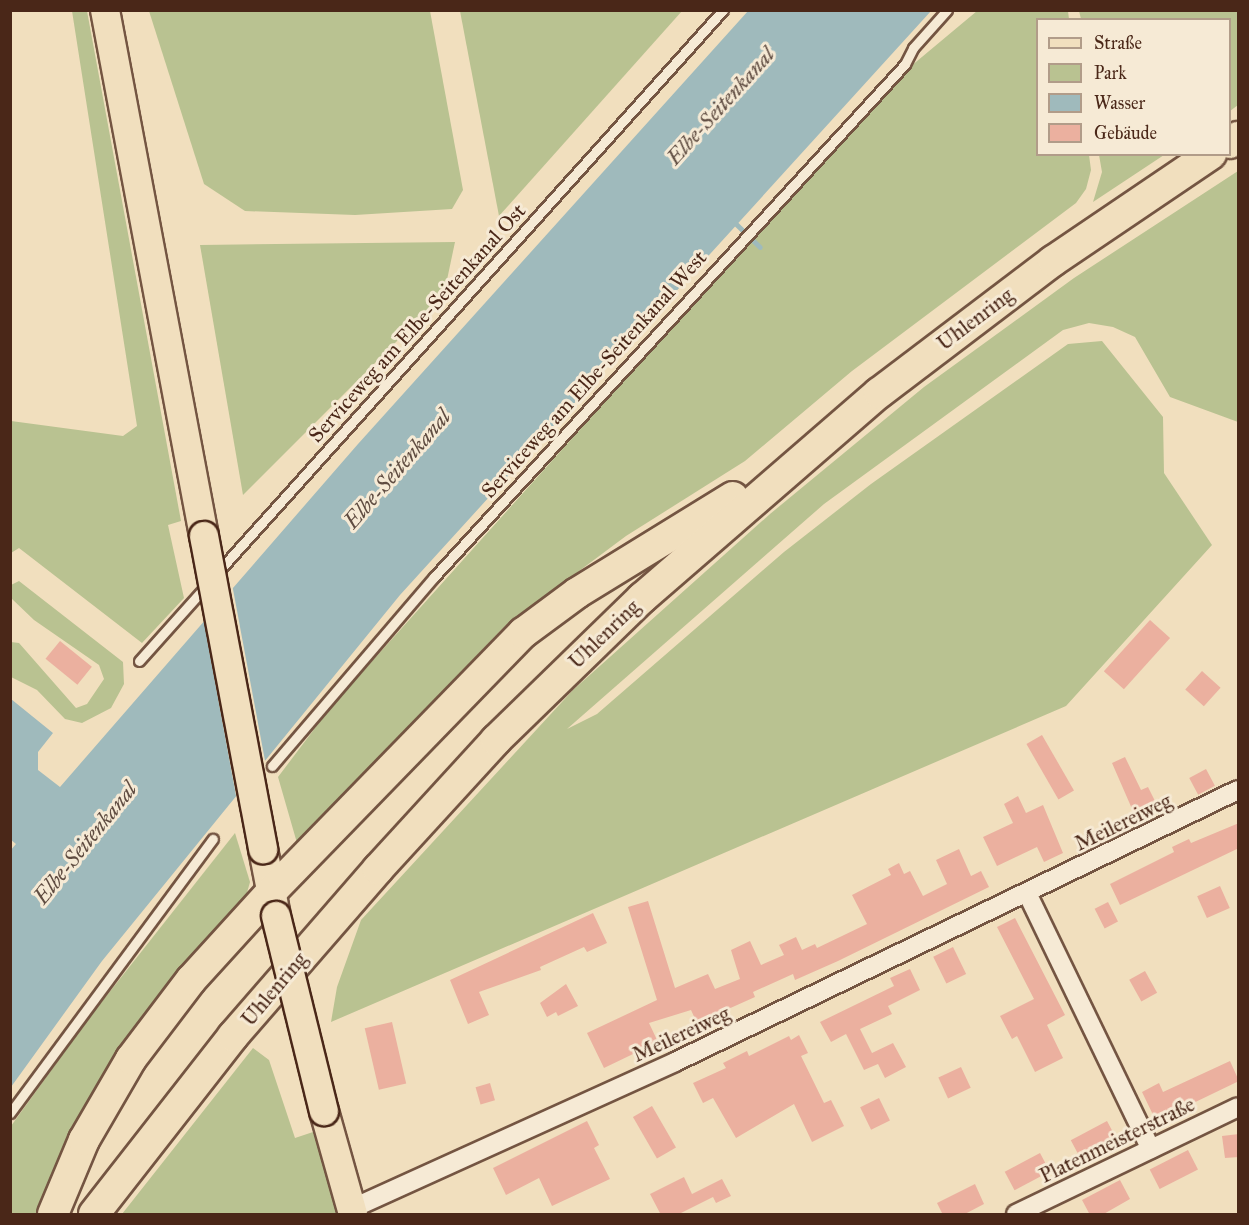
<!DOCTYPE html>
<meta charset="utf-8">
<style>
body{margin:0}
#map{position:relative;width:1249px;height:1225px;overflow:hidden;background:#f1dfbe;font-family:"IM FELL Great Primer",serif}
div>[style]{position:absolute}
.green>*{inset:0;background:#b9c291}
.water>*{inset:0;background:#9fbabc}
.pier>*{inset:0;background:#f1dfbe}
.stream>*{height:5px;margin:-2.5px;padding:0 2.5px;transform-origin:2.5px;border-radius:2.5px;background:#9fbabc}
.building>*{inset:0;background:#ebb09f;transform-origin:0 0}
.roads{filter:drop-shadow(2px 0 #745542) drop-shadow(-2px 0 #745542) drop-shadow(0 2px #745542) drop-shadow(0 -2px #745542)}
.service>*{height:9px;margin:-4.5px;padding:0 4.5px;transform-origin:4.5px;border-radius:4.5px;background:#f6ead5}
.minor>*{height:18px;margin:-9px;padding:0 9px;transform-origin:9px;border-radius:9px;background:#f6ead5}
.primary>*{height:28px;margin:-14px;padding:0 14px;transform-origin:14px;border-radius:14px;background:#f1dfbe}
.trunk>*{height:30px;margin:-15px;padding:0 15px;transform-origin:15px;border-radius:15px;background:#f1dfbe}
.bridges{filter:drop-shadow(2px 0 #4a2718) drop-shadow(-2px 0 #4a2718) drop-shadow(0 2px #4a2718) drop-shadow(0 -2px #4a2718)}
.primary-bridge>*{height:28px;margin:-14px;padding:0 14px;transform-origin:14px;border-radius:14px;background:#f1dfbe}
span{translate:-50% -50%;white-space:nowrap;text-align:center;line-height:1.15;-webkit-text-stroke:6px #f6ead5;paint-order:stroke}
.street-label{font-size:21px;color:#4a2718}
.water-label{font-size:22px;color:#5f4c41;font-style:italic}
.frame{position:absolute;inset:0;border:12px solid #4a2718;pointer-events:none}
.legend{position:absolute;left:1036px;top:18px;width:195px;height:138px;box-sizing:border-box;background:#f6ead5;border:2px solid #b19c89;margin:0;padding:8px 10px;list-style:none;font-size:18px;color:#4a2718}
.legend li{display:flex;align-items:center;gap:12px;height:30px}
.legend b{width:30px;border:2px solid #b19c89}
</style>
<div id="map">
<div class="green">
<i style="clip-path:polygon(72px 11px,87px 11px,181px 521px,168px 525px,184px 598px,142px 643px,19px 548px,11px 553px,11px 421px,123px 436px,137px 426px)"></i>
<i style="clip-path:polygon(149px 11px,430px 11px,463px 190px,452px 209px,355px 215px,245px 211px,204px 184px)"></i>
<i style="clip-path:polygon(460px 11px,460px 10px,682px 11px,499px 216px)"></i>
<i style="clip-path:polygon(977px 11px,1068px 11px,1069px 19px,1038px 20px,1038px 154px,1089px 155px,1091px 170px,1086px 189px,1076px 203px,852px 371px,745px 461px,626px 536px,504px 627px,297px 843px,278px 777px,331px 707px,892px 82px)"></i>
<i style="clip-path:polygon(1079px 11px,1238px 11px,1238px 105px,1230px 111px,1230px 20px,1081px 19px)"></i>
<i style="clip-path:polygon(1099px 155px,1099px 154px,1164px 155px,1093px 202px,1102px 172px)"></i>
<i style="clip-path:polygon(1238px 171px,1238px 422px,1170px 397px,1135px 337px,1113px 327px,1089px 323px,1063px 330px,824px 504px,567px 729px,597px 714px,784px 552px,871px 484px,1068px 344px,1102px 341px,1163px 417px,1164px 473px,1212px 545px,1066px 706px,331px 1022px,337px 987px,361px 920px,573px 690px,770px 514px,924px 387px,1074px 278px)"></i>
<i style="clip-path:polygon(455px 242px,444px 294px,243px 495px,200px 245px)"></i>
<i style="clip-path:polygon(19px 581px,123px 662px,124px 684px,111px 708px,82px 723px,65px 719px,37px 690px,11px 677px,11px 642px,19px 643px,76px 708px,87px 704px,104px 679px,99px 665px,34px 620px,11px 598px,11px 585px)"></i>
<i style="clip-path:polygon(235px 833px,250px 882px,245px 900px,40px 1214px,11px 1214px,11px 1126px,89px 1018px)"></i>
<i style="clip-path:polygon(253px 1048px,269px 1060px,295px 1138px,313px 1132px,338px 1214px,122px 1214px)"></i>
</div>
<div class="water">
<i style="clip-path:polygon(748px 11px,931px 11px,400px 595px,102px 961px,11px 1087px,10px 851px,16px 844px,10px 839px,11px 699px,53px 733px,38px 752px,38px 770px,60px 787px,358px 444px)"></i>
</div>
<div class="pier">
<i style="clip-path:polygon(232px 584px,266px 766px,237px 801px,203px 617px)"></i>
</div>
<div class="stream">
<i style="left:736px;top:224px;width:33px;rotate:44deg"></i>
</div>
<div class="building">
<i style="left:1150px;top:620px;width:27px;height:69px;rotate:42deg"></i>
<i style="left:60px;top:641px;width:41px;height:23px;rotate:39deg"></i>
<i style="left:1202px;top:671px;width:25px;height:25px;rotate:42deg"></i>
<i style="left:1042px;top:735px;width:64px;height:18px;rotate:60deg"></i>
<i style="clip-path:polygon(1125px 757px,1141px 790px,1148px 787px,1158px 807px,1136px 818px,1112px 763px)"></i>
<i style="left:1206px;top:769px;width:19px;height:19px;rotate:62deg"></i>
<i style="clip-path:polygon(1018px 796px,1026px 813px,1043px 805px,1063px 853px,1044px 862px,1037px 847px,997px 866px,983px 837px,1013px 823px,1004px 804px)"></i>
<i style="clip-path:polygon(1239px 823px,1239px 848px,1120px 905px,1110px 884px,1174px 852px,1172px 847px,1189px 839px,1191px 843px)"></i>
<i style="clip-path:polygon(959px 849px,971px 876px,981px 871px,989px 887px,838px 961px,795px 980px,793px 974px,753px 992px,755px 997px,697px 1023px,691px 1010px,649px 1023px,658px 1042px,604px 1068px,587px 1033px,657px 1000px,628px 907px,648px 901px,675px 988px,708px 974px,715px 989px,740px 979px,731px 950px,750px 941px,761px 965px,784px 955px,779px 945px,796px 937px,802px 950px,815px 944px,817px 948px,867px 924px,852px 895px,891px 875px,888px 869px,899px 863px,904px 874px,910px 871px,923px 896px,947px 884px,936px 860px)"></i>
<i style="left:1220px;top:886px;width:24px;height:25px;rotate:66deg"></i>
<i style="left:1108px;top:902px;width:22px;height:15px;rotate:63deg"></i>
<i style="clip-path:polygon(593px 913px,607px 943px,587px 952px,584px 947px,540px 967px,541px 970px,479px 992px,489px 1015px,468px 1024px,450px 980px)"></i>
<i style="clip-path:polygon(1015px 918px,1065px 1015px,1047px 1025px,1063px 1058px,1035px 1072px,1017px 1036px,1012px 1039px,1000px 1016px,1034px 999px,997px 927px)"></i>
<i style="left:953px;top:947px;width:30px;height:22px;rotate:64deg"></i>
<i style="clip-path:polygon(910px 969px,920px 990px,888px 1006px,892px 1014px,860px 1029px,872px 1053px,893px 1043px,906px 1067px,885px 1078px,878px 1064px,864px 1070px,846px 1034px,831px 1042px,820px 1022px,894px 986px,890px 978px)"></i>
<i style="left:1145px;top:971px;width:25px;height:18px;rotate:61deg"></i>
<i style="clip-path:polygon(566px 984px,578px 1006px,558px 1016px,556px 1012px,547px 1017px,540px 1003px)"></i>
<i style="left:392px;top:1022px;width:63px;height:28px;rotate:77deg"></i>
<i style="clip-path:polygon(799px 1035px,808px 1053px,801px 1056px,824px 1103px,831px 1100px,844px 1126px,812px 1142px,794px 1104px,736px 1138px,713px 1098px,703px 1103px,693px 1083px,726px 1068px,723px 1063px,747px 1051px,749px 1056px,789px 1036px,791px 1040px)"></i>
<i style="clip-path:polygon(1230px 1061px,1239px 1081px,1156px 1121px,1142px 1092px,1159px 1083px,1163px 1092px)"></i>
<i style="left:961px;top:1067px;width:23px;height:25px;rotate:65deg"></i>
<i style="left:490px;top:1083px;width:18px;height:15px;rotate:74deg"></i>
<i style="left:879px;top:1098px;width:25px;height:21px;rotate:64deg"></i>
<i style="left:652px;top:1106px;width:48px;height:22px;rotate:60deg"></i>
<i style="clip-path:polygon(587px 1121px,599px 1145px,594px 1148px,610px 1179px,552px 1206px,539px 1178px,506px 1195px,493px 1168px)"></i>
<i style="left:1107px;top:1121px;width:21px;height:41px;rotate:62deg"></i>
<i style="clip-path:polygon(1239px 1134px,1239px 1157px,1225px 1158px,1222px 1136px)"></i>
<i style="left:1188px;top:1150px;width:22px;height:43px;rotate:63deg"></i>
<i style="left:1040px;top:1153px;width:21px;height:40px;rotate:62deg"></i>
<i style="clip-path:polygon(684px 1177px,692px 1194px,722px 1179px,731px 1196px,716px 1203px,713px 1197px,677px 1215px,661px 1215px,650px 1194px)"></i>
<i style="clip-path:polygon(1120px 1180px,1130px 1199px,1102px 1215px,1090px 1215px,1082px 1200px)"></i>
<i style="clip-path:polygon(975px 1184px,984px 1204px,963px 1215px,943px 1215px,937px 1203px)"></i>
</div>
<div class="roads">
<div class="service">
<i style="left:216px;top:574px;width:758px;rotate:-48.05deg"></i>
<i style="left:139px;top:661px;width:102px;rotate:-48.2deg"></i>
<i style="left:272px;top:766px;width:249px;rotate:-49.4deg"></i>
<i style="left:434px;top:577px;width:696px;rotate:-47.44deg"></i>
<i style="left:905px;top:64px;width:18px;rotate:-63deg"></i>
<i style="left:913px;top:48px;width:51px;rotate:-48.2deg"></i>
<i style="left:10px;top:1113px;width:341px;rotate:-53.5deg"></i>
</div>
<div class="minor">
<i style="left:1028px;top:895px;width:282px;rotate:64.2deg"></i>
<i style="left:351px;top:1209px;width:356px;rotate:-24.4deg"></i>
<i style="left:675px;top:1062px;width:625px;rotate:-25.79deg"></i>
<i style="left:1016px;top:1214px;width:246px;rotate:-25.7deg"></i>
</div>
<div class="primary">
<i style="left:105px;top:10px;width:535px;rotate:79.34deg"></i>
<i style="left:263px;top:849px;width:63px;rotate:79deg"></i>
<i style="left:324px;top:1111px;width:107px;rotate:74.3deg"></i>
</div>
<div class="trunk">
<i style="left:1230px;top:143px;width:10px;rotate:-37deg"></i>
<i style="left:53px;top:1214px;width:80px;rotate:-67.3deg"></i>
<i style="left:84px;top:1140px;width:94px;rotate:-59.9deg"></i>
<i style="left:131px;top:1059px;width:99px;rotate:-52.8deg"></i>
<i style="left:191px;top:980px;width:120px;rotate:-47.7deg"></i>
<i style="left:272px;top:891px;width:360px;rotate:-45.8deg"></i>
<i style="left:523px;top:633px;width:67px;rotate:-36.5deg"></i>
<i style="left:577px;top:593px;width:183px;rotate:-31.6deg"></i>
<i style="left:94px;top:1214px;width:226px;rotate:-52deg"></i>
<i style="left:233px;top:1036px;width:221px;rotate:-49deg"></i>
<i style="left:378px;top:869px;width:175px;rotate:-47.5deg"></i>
<i style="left:496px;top:740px;width:204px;rotate:-44.2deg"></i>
<i style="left:642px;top:598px;width:313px;rotate:-40.9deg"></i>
<i style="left:879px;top:393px;width:218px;rotate:-37.2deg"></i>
<i style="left:1053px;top:261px;width:191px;rotate:-34.1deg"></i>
</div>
</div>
<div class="bridges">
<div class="primary-bridge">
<i style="left:204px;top:536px;width:319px;rotate:79.3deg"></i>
<i style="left:276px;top:916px;width:201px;rotate:76.2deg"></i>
</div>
</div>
<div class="street-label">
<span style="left:975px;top:319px;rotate:-37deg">Uhlenring</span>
<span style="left:417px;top:323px;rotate:-48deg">Serviceweg am Elbe-Seitenkanal Ost</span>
<span style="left:594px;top:374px;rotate:-48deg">Serviceweg am Elbe-Seitenkanal West</span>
<span style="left:604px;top:634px;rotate:-44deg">Uhlenring</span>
<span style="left:1123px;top:822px;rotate:-26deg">Meilereiweg</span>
<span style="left:274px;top:989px;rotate:-50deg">Uhlenring</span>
<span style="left:681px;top:1034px;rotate:-25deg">Meilereiweg</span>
<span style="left:1117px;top:1140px;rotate:-26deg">Platenmeisterstraße</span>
</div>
<div class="water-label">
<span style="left:720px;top:106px;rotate:-48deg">Elbe-Seitenkanal</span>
<span style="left:397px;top:469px;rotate:-49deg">Elbe-Seitenkanal</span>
<span style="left:85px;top:843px;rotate:-51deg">Elbe-Seitenkanal</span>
</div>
<div class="frame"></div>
<ul class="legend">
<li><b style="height:8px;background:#f1dfbe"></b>Straße</li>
<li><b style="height:16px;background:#b9c291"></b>Park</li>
<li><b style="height:16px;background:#9fbabc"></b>Wasser</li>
<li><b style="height:16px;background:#ebb09f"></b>Gebäude</li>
</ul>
</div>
